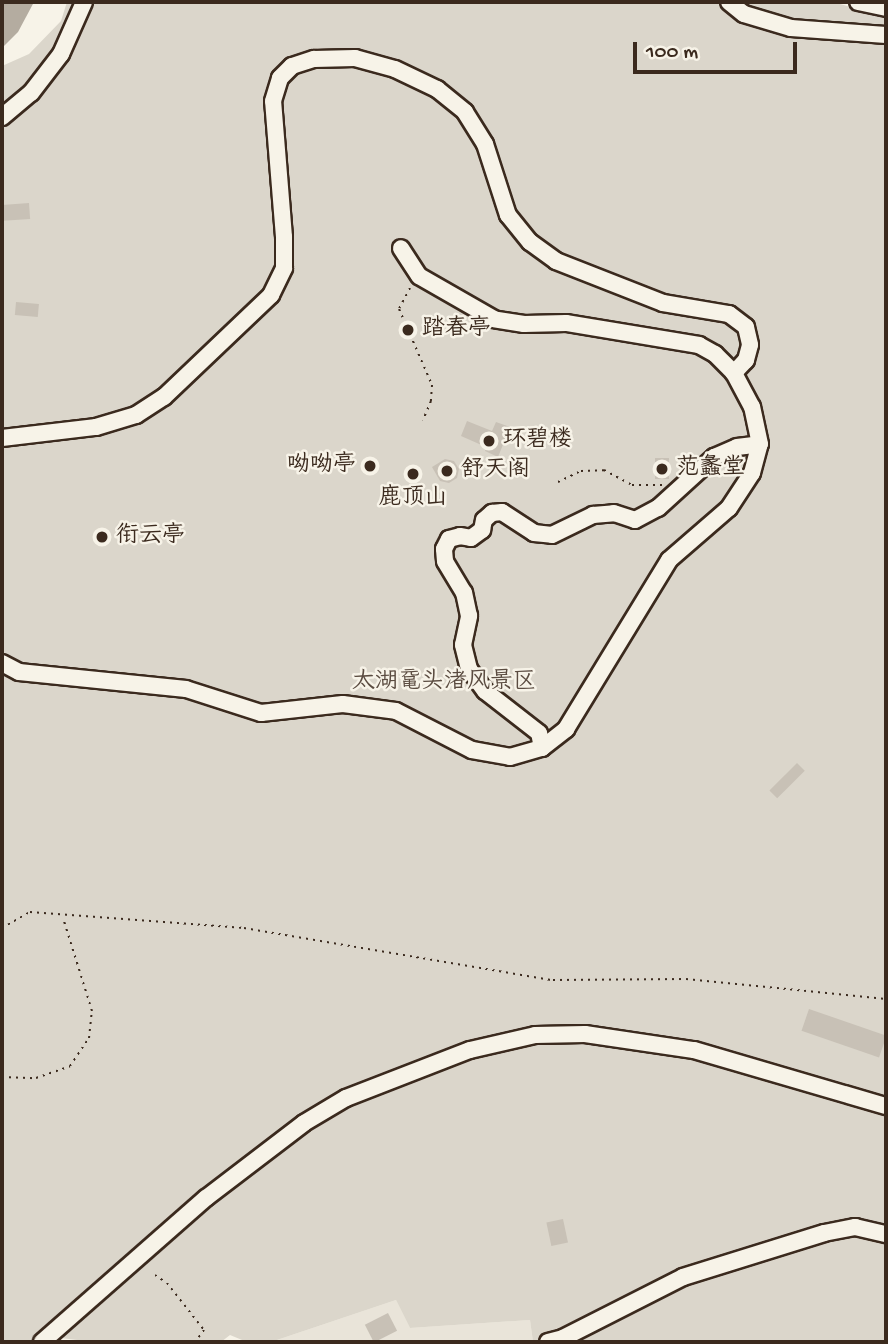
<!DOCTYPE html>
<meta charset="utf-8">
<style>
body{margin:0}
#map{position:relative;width:888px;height:1344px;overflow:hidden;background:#f7f3e8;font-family:"Gochi Hand","LXGW WenKai TC",sans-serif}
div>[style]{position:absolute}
.built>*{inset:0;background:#e9e4d9}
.green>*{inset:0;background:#dbd6cb}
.water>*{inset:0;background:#b4aca0}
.building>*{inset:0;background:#c8c1b6;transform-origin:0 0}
.path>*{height:2px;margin-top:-1px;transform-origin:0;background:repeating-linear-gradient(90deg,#3b2a1e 0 2px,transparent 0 7px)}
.roads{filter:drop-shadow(2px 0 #3b2a1e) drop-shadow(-2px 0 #3b2a1e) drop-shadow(0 2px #3b2a1e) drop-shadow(0 -2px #3b2a1e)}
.minor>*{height:16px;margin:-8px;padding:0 8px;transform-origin:8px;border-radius:8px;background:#f7f3e8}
.dots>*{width:19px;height:19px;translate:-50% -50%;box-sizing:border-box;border:4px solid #f7f3e8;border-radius:50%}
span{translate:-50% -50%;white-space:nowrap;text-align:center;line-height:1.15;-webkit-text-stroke:5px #f7f3e8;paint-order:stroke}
.poi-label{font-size:23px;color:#3b2a1e}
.left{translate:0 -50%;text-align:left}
.right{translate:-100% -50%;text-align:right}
.park-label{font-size:23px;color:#5b4c41}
.frame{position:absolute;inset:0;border:4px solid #3b2a1e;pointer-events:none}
.scale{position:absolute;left:633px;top:42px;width:164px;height:32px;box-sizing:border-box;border:4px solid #3b2a1e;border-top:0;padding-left:9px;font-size:21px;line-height:24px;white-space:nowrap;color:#3b2a1e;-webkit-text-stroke:5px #f7f3e8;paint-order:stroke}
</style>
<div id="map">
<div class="built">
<i style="clip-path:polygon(396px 1300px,410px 1328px,530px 1320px,533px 1342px,271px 1342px)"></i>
</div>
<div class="green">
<i style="clip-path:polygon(67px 2px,833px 2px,886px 17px,886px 1342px,533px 1342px,530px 1320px,410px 1328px,396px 1300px,271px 1342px,247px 1342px,230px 1335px,221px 1342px,93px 1342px,37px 1335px,30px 1342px,2px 1342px,2px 66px,29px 54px,61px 21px)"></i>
</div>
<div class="water">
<i style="clip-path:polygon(2px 2px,34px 2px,18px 32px,2px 48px)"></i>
</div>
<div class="building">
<i style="left:29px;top:203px;width:16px;height:27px;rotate:86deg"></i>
<i style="left:16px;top:302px;width:23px;height:13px;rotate:5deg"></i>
<i style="clip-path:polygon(467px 421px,492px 431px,496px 422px,510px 427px,498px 457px,485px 451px,486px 447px,461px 436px)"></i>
<i style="left:655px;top:458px;width:14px;height:21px"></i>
<i style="clip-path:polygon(445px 459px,454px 461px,459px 469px,457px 478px,449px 483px,440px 481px,432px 467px)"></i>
<i style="left:797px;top:763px;width:11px;height:39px;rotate:45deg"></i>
<i style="left:809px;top:1009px;width:82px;height:23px;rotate:19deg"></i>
<i style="left:563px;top:1219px;width:24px;height:17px;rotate:78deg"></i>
<i style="left:388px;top:1313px;width:20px;height:26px;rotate:63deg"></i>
</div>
<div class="path">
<i style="left:410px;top:288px;width:24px;rotate:118deg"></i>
<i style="left:399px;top:309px;width:83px;rotate:66.5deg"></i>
<i style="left:432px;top:385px;width:16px;rotate:94deg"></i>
<i style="left:431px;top:401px;width:21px;rotate:113deg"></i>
<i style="left:558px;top:482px;width:25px;rotate:-26deg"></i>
<i style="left:581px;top:471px;width:23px;rotate:-2deg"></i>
<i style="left:604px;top:470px;width:32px;rotate:28deg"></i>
<i style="left:632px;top:485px;width:30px"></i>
<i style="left:2px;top:928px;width:32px;rotate:-30deg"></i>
<i style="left:30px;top:912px;width:215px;rotate:4.3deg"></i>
<i style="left:244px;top:928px;width:313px;rotate:9.6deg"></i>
<i style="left:553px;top:980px;width:133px;rotate:-0.4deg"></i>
<i style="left:686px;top:979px;width:201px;rotate:5.7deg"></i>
<i style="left:2px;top:1077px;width:34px;rotate:2deg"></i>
<i style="left:36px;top:1078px;width:36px;rotate:-19deg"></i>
<i style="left:70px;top:1066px;width:34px;rotate:-56deg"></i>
<i style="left:89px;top:1038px;width:27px;rotate:-84deg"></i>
<i style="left:92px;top:1011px;width:97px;rotate:-107.3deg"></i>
<i style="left:155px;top:1275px;width:14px;rotate:34deg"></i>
<i style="left:167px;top:1283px;width:60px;rotate:51.8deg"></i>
<i style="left:204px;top:1330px;width:15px;rotate:127deg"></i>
</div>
<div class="roads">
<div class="minor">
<i style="left:729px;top:2px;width:19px;rotate:39deg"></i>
<i style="left:744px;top:14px;width:49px;rotate:16.6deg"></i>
<i style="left:791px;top:28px;width:95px;rotate:4.2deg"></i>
<i style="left:858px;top:2px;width:29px;rotate:12deg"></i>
<i style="left:2px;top:117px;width:38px;rotate:-40deg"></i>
<i style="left:31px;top:93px;width:49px;rotate:-52.4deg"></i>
<i style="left:61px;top:54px;width:57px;rotate:-66.1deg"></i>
<i style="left:2px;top:438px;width:95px;rotate:-6.7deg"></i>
<i style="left:96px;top:427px;width:42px;rotate:-16.7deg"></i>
<i style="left:136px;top:415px;width:33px;rotate:-33deg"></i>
<i style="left:164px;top:397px;width:148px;rotate:-43.6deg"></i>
<i style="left:271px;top:295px;width:30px;rotate:-64deg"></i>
<i style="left:284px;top:268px;width:31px;rotate:-90deg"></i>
<i style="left:284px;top:237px;width:136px;rotate:-94.6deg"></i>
<i style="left:273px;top:101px;width:24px;rotate:-73deg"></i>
<i style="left:280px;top:78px;width:17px;rotate:-45deg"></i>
<i style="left:292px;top:66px;width:23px;rotate:-18deg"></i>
<i style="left:314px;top:59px;width:41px;rotate:-1.4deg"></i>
<i style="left:355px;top:58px;width:41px;rotate:15.4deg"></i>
<i style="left:395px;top:69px;width:47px;rotate:25.5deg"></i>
<i style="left:437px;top:89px;width:36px;rotate:39deg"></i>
<i style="left:465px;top:112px;width:38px;rotate:58deg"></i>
<i style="left:485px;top:144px;width:75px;rotate:72.1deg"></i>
<i style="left:508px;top:215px;width:35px;rotate:51deg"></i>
<i style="left:530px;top:242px;width:32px;rotate:36deg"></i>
<i style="left:556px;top:261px;width:115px;rotate:21.4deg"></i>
<i style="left:663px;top:303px;width:67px;rotate:9.5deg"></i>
<i style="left:729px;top:314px;width:21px;rotate:37deg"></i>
<i style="left:746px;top:327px;width:18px;rotate:77deg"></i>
<i style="left:750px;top:345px;width:16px;rotate:105deg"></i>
<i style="left:746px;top:360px;width:18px;rotate:133deg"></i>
<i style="left:2px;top:663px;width:19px;rotate:28deg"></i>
<i style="left:19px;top:672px;width:168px;rotate:5.8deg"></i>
<i style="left:186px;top:689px;width:79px;rotate:17.7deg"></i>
<i style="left:261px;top:713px;width:82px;rotate:-6.3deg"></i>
<i style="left:343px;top:704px;width:53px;rotate:7.5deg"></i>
<i style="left:396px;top:711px;width:85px;rotate:27.2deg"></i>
<i style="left:472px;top:750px;width:39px;rotate:10deg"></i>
<i style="left:510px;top:757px;width:33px;rotate:-16deg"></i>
<i style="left:542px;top:748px;width:31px;rotate:-38deg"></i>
<i style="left:566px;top:729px;width:198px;rotate:-58.6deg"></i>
<i style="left:669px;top:560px;width:79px;rotate:-40.9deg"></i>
<i style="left:729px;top:508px;width:42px;rotate:-56.7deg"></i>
<i style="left:752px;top:473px;width:30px;rotate:-75deg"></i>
<i style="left:760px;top:444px;width:38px;rotate:-102deg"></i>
<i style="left:752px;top:407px;width:38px;rotate:-118deg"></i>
<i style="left:734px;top:373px;width:27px;rotate:-135deg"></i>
<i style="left:715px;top:354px;width:18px;rotate:-151deg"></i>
<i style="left:699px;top:345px;width:135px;rotate:-170.6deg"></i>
<i style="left:566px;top:323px;width:42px;rotate:178.6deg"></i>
<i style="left:524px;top:324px;width:30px;rotate:-171deg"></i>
<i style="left:494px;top:319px;width:86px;rotate:-150.2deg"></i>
<i style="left:419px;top:276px;width:33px;rotate:-123deg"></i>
<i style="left:542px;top:748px;width:15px;rotate:-101deg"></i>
<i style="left:539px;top:733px;width:68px;rotate:-142.1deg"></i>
<i style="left:485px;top:691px;width:27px;rotate:-126deg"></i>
<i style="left:469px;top:669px;width:25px;rotate:-104deg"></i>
<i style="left:463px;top:645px;width:30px;rotate:-78deg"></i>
<i style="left:469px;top:616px;width:24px;rotate:-102deg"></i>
<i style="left:464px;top:593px;width:37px;rotate:-121deg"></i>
<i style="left:445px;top:561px;width:12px;rotate:-95deg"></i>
<i style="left:444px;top:549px;width:11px;rotate:-63deg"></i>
<i style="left:449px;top:539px;width:11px;rotate:-15deg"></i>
<i style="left:460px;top:536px;width:11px;rotate:10deg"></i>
<i style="left:471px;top:538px;width:14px;rotate:-36deg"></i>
<i style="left:482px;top:530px;width:10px;rotate:-79deg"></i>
<i style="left:484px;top:520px;width:11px;rotate:-41deg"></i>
<i style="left:492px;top:513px;width:10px;rotate:-6deg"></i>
<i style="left:502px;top:512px;width:38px;rotate:33deg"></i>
<i style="left:534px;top:533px;width:18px;rotate:6deg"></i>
<i style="left:552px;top:535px;width:46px;rotate:-26deg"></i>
<i style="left:593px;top:515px;width:21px;rotate:-5deg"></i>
<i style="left:614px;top:513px;width:22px;rotate:18deg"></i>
<i style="left:635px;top:520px;width:26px;rotate:-28deg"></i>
<i style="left:658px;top:508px;width:76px;rotate:-42.3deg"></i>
<i style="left:714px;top:457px;width:25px;rotate:-23deg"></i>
<i style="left:737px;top:447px;width:23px;rotate:-7deg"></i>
<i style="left:42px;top:1342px;width:218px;rotate:-41.3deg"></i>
<i style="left:206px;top:1198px;width:123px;rotate:-37.4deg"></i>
<i style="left:304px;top:1123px;width:49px;rotate:-30.8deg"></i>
<i style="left:346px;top:1098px;width:133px;rotate:-21.2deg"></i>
<i style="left:470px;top:1050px;width:67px;rotate:-13deg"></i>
<i style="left:535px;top:1035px;width:50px;rotate:-1.1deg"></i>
<i style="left:585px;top:1034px;width:110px;rotate:8.4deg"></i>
<i style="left:694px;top:1050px;width:200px;rotate:16.3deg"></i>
<i style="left:548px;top:1342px;width:16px;rotate:-15deg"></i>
<i style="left:563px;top:1338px;width:135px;rotate:-26.9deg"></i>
<i style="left:683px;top:1277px;width:148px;rotate:-17.3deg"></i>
<i style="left:824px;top:1233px;width:32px;rotate:-11deg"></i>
<i style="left:855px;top:1227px;width:32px;rotate:13deg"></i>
</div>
</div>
<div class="dots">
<i style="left:408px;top:330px;background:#3b2a1e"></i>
<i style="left:489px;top:441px;background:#3b2a1e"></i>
<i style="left:370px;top:466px;background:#3b2a1e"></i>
<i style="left:662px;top:469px;background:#3b2a1e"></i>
<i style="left:447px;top:471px;background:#3b2a1e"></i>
<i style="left:413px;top:474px;background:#3b2a1e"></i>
<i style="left:102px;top:537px;background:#3b2a1e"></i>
</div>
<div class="poi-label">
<span class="left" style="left:422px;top:330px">踏春亭</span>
<span class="left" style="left:503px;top:441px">环碧楼</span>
<span class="right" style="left:356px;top:466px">呦呦亭</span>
<span class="left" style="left:676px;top:469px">范蠡堂</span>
<span class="left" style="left:461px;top:471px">舒天阁</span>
<span style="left:413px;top:499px">鹿顶山</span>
<span class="left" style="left:116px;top:537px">衔云亭</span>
</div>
<div class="park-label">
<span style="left:444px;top:683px">太湖鼋头渚风景区</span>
</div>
<div class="frame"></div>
<div class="scale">100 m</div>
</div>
